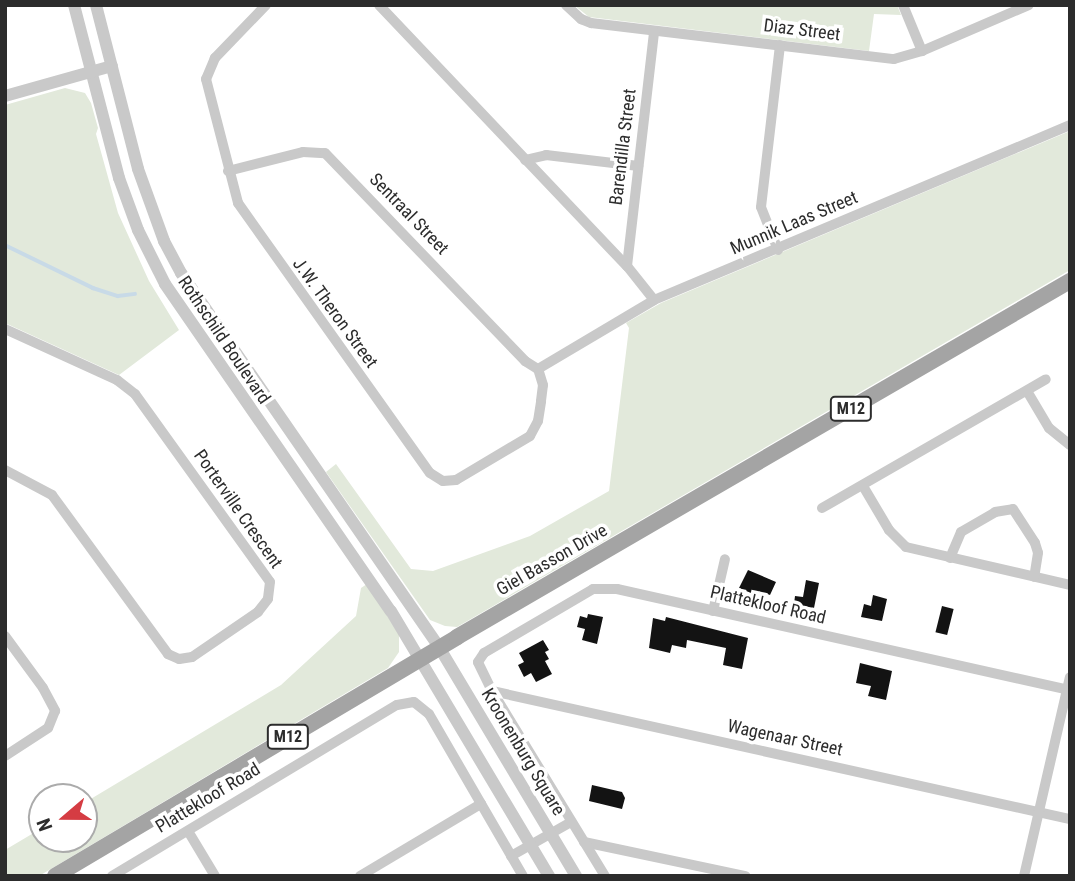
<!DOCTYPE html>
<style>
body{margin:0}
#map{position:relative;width:1075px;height:881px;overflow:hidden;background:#fff;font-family:"Roboto Condensed",sans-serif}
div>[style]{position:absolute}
.green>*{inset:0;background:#e2e9db}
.stream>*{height:3.5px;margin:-1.75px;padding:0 1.75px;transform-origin:1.75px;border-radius:1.75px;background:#c8dae7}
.building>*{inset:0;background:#131313;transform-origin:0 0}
.minor>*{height:10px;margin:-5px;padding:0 5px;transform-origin:5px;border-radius:5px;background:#c9c9c9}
.tertiary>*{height:12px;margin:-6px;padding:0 6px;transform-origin:6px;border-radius:6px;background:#c9c9c9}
.primary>*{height:16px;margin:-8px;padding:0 8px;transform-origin:8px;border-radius:8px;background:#a4a4a4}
span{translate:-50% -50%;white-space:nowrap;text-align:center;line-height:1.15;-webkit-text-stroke:7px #fff;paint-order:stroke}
.shield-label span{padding:2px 5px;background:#fff;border:2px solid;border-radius:5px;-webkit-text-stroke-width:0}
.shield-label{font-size:16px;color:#2c2c2c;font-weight:700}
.street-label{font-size:18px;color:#2c2c2c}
.frame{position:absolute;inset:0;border:7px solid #2c2c2c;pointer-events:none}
.north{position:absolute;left:28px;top:783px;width:70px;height:70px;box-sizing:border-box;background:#fff;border:2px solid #ababab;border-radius:50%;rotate:250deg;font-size:19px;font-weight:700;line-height:28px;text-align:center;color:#2c2c2c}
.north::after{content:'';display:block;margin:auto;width:24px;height:32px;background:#d53c43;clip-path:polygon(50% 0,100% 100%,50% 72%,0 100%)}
</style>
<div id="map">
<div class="green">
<i style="clip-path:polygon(574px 5px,897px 5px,901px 15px,874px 14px,869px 51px,589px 17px)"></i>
<i style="clip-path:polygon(65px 88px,85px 93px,91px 103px,98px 128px,96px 134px,118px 213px,149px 281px,179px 330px,119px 375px,5px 323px,5px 105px)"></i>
<i style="clip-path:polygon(1070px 131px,1070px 270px,457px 627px,445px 626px,430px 620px,326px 472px,336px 464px,411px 569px,433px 571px,530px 536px,609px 491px,629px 328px,626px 323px,661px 303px)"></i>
<i style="clip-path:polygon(367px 584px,399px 634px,399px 652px,388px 668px,39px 876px,5px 876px,5px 850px,42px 828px,42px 839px,84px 839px,84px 803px,281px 685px,356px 616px,361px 588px)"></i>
</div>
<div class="stream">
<i style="left:5px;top:245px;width:98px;rotate:26deg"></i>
<i style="left:93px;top:288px;width:26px;rotate:18deg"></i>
<i style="left:118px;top:296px;width:17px;rotate:-7deg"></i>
</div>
<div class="building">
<i style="clip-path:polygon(748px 570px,776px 582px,770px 595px,765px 593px,763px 598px,739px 588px)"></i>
<i style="clip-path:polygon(806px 580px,819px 583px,814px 608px,794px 604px,795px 596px,803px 597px)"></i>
<i style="clip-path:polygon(873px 595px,887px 599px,882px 621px,861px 617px,864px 604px,871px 606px)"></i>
<i style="left:942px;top:606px;width:12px;height:27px;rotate:14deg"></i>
<i style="clip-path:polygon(588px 614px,603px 617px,597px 644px,582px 640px,585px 629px,577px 627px,580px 616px,587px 618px)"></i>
<i style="clip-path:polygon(666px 617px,748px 638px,742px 669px,723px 665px,726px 648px,687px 640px,686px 648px,672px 645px,670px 653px,649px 648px,653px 618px,665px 621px)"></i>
<i style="clip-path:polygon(543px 640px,549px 650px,545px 652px,549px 659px,545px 661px,552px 674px,536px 682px,531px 673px,524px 677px,518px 665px,524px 662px,519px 653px)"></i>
<i style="clip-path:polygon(860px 663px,892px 671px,886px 700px,868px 696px,871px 686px,856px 683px)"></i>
<i style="clip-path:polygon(592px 785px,622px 792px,625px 798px,622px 809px,589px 801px)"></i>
</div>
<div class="minor">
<i style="left:266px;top:5px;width:74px;rotate:133.9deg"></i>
<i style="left:215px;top:58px;width:23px;rotate:113deg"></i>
<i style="left:206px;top:79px;width:128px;rotate:75.5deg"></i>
<i style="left:238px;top:203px;width:331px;rotate:54.6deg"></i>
<i style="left:430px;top:473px;width:15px;rotate:32deg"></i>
<i style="left:443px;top:481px;width:13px;rotate:-4deg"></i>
<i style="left:456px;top:480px;width:86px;rotate:-30.7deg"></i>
<i style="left:530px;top:436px;width:17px;rotate:-62deg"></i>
<i style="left:538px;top:421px;width:20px;rotate:-81deg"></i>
<i style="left:541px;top:401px;width:16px;rotate:-83deg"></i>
<i style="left:543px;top:385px;width:17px;rotate:-107deg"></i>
<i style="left:379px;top:5px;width:360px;rotate:46.5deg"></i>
<i style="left:627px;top:266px;width:43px;rotate:51.5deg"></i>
<i style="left:566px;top:5px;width:21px;rotate:43deg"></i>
<i style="left:581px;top:19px;width:11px;rotate:22deg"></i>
<i style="left:591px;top:23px;width:305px;rotate:6.8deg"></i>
<i style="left:894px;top:59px;width:29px;rotate:-16deg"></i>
<i style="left:922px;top:51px;width:116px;rotate:-23.3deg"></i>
<i style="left:903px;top:5px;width:50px;rotate:67.6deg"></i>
<i style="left:525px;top:160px;width:22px;rotate:-13deg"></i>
<i style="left:546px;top:155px;width:93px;rotate:6.8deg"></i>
<i style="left:228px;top:171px;width:77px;rotate:-14.2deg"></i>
<i style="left:303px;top:152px;width:22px;rotate:3deg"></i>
<i style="left:325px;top:153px;width:289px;rotate:46.1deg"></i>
<i style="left:525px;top:361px;width:15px;rotate:32deg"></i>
<i style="left:778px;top:250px;width:46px;rotate:-111.6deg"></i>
<i style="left:761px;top:207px;width:163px;rotate:-83.3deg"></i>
<i style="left:627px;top:266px;width:236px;rotate:-83.4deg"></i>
<i style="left:5px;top:329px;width:123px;rotate:24.5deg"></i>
<i style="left:117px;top:380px;width:23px;rotate:38deg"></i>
<i style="left:135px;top:394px;width:231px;rotate:54.3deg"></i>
<i style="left:270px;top:582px;width:17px;rotate:97deg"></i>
<i style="left:268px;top:599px;width:16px;rotate:128deg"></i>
<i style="left:258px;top:612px;width:80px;rotate:145.7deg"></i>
<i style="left:192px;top:657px;width:13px;rotate:171deg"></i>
<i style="left:179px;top:659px;width:12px;rotate:-156deg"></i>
<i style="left:168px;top:654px;width:197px;rotate:-126.1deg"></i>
<i style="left:52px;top:495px;width:53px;rotate:-152deg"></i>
<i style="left:538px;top:369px;width:135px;rotate:-30.7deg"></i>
<i style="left:654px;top:300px;width:451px;rotate:-22.8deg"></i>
<i style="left:1027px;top:391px;width:43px;rotate:59.3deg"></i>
<i style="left:1049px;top:428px;width:27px;rotate:39deg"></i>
<i style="left:863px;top:486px;width:51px;rotate:59.4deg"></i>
<i style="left:889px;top:530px;width:24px;rotate:45deg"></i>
<i style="left:906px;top:547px;width:168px;rotate:13deg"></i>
<i style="left:822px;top:508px;width:258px;rotate:-29.9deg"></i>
<i style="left:950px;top:558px;width:28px;rotate:-67deg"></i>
<i style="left:961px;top:532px;width:39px;rotate:-30deg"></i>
<i style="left:995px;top:512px;width:18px;rotate:-9deg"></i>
<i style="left:1013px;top:509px;width:40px;rotate:57.1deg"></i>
<i style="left:1035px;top:543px;width:10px;rotate:73deg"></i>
<i style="left:1038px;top:553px;width:24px;rotate:99deg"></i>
<i style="left:713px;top:611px;width:53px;rotate:-77deg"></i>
<i style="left:5px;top:636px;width:64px;rotate:53.8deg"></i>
<i style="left:43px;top:688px;width:26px;rotate:62deg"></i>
<i style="left:55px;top:711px;width:18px;rotate:112deg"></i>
<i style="left:48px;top:728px;width:51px;rotate:146.9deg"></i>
<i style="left:492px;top:691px;width:592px;rotate:12.49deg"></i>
<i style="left:188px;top:831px;width:52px;rotate:59deg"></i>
<i style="left:584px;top:842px;width:165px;rotate:11.9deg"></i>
<i style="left:511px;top:856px;width:69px;rotate:-29.5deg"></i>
<i style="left:112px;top:876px;width:332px;rotate:-31deg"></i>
<i style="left:397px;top:705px;width:17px;rotate:-10deg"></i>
<i style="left:414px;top:702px;width:19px;rotate:39deg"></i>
<i style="left:429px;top:714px;width:187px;rotate:59.9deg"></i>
<i style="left:360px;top:876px;width:141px;rotate:-30.8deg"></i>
<i style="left:605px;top:876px;width:217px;rotate:-121.4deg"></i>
<i style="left:492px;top:691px;width:32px;rotate:-116deg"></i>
<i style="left:478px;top:662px;width:11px;rotate:-56deg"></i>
<i style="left:484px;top:653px;width:126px;rotate:-30.4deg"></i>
<i style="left:593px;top:589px;width:24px"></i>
<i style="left:617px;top:589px;width:464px;rotate:12.6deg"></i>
<i style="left:1024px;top:876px;width:204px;rotate:-77deg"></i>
</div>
<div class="tertiary">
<i style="left:74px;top:5px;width:179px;rotate:75.4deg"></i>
<i style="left:119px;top:178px;width:55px;rotate:69.9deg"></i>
<i style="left:138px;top:230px;width:60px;rotate:63.4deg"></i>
<i style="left:165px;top:284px;width:397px;rotate:55.4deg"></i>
<i style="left:391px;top:611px;width:309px;rotate:59.2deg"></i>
<i style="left:96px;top:5px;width:169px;rotate:75.6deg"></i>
<i style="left:138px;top:169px;width:77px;rotate:70.1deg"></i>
<i style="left:164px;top:241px;width:36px;rotate:62deg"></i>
<i style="left:181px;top:273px;width:454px;rotate:55.4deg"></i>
<i style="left:439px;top:647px;width:267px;rotate:59.1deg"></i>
<i style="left:5px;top:96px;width:111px;rotate:-15.7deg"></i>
</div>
<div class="primary">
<i style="left:55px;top:876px;width:468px;rotate:-30.7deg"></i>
<i style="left:457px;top:637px;width:709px;rotate:-30.15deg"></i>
</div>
<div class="shield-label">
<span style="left:851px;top:409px">M12</span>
<span style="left:288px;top:737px">M12</span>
</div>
<div class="street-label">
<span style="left:802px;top:30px;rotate:7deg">Diaz Street</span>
<span style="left:623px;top:147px;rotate:-83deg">Barendilla Street</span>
<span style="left:409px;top:214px;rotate:46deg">Sentraal Street</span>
<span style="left:794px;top:223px;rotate:-23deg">Munnik Laas Street</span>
<span style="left:335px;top:313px;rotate:54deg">J.W. Theron Street</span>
<span style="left:224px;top:340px;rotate:56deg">Rothschild Boulevard</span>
<span style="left:238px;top:509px;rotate:55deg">Porterville Crescent</span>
<span style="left:552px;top:560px;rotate:-30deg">Giel Basson Drive</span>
<span style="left:768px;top:605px;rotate:13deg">Plattekloof Road</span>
<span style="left:785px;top:738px;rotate:12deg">Wagenaar Street</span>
<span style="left:523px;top:752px;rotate:59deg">Kroonenburg Square</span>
<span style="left:208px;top:798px;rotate:-31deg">Plattekloof Road</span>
</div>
<div class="frame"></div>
<div class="north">N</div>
</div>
